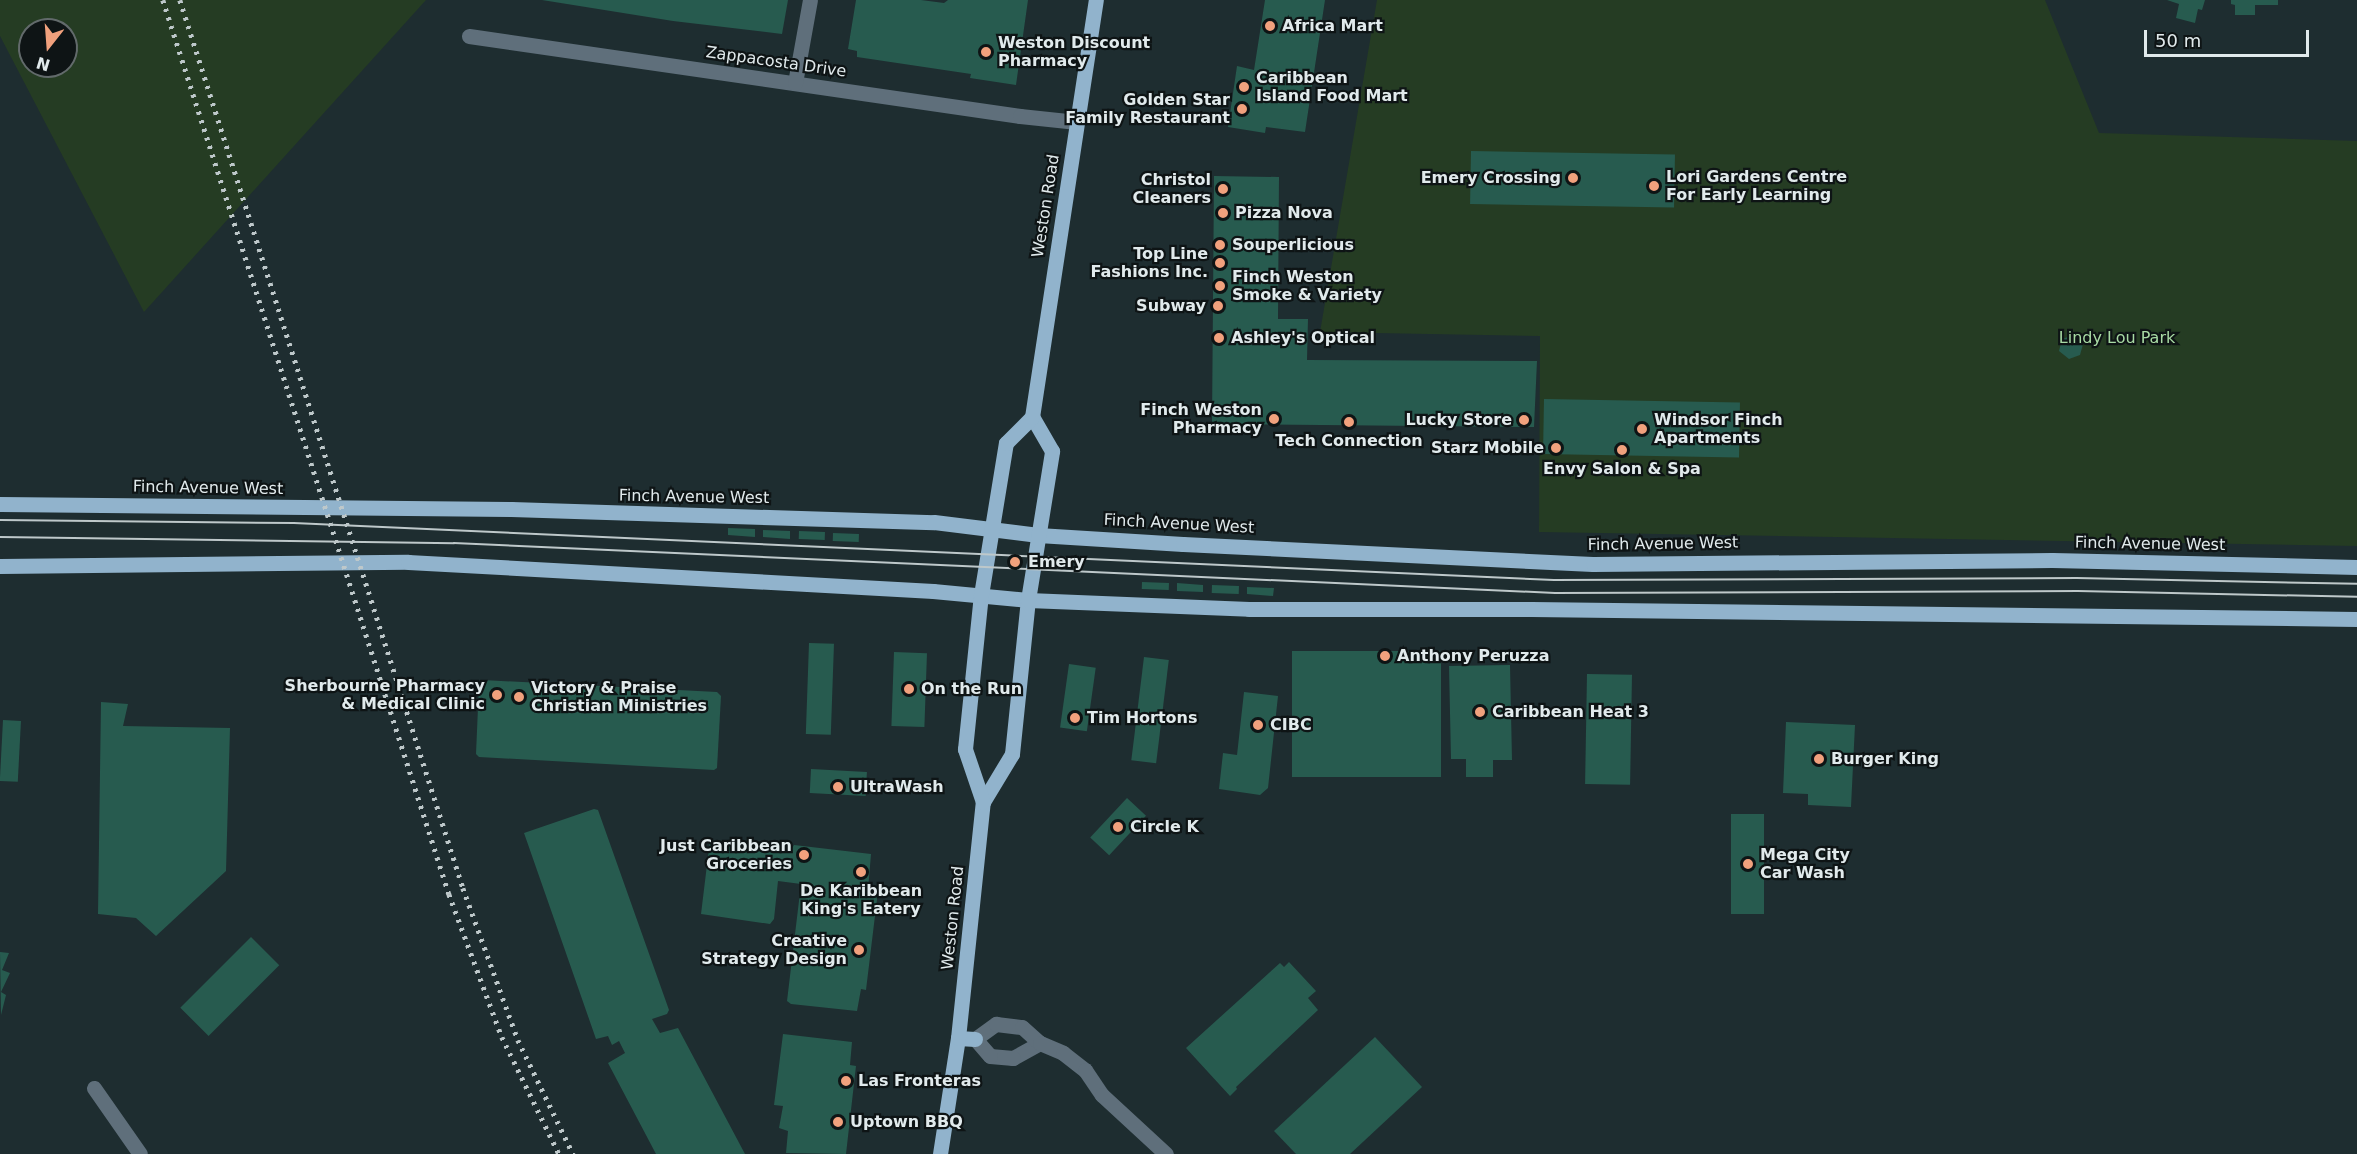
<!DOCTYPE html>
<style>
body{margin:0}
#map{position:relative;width:2357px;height:1154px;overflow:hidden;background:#1e2d30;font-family:"DejaVu Sans",sans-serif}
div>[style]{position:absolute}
.green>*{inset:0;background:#253c23}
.building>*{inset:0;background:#275b4f;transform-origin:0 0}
.minor>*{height:15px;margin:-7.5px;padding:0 7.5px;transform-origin:7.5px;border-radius:7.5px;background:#5f6f7b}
.major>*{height:15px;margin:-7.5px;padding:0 7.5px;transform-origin:7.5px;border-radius:7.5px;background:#91b3cc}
.tram>*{height:1.5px;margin:-0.75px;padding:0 0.75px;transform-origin:0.75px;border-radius:0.75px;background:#bec8ca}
.rail>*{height:4.5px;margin-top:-2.25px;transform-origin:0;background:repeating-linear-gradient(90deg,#bec8ca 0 3px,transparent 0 9px)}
.dots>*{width:16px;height:16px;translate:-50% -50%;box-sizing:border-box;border:3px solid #0e1415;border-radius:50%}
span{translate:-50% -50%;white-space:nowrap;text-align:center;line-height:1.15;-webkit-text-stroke:4.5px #0e1415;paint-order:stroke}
.poi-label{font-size:16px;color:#e1eaec;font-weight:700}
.left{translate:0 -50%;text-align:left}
.right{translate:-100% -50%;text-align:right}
.street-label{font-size:16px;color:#e1eaec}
.park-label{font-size:16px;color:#a8daa4}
.north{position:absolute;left:18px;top:18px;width:60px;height:60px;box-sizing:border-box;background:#0e1415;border:2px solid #626a6b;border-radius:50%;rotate:197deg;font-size:16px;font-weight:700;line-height:24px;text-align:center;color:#e1eaec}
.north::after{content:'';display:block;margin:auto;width:21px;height:27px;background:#f1a17d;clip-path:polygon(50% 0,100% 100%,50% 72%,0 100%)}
.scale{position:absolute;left:2144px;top:30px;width:165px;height:27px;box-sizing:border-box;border:3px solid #e1eaec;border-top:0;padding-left:8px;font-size:18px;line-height:21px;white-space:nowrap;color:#e1eaec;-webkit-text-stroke:4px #0e1415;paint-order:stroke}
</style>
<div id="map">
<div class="green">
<i style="clip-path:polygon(evenodd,0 0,426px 0,144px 312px,0 36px,0 0,30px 30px,66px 30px,66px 66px,30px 66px,30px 30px)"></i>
<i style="clip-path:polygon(1377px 0,2045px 0,2099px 133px,2357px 141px,2357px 546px,1539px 532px,1540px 336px,1320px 332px)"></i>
</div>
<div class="building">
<i style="clip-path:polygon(542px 0,788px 0,782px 34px,673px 21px)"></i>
<i style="clip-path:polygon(856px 0,921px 0,944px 3px,948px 0,1028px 0,1016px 85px,970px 78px,971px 74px,857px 57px,857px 51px,848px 49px)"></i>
<i style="clip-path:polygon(1265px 0,1325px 0,1305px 132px,1266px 127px,1265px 133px,1228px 127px,1237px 66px,1254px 70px)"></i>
<i style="clip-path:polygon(2167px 0,2205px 0,2202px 10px,2198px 9px,2195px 23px,2176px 18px,2179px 4px)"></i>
<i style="clip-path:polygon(2231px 0,2278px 0,2278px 5px,2255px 5px,2255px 15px,2235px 15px,2235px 5px,2231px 4px)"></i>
<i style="left:1471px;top:151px;width:204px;height:53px;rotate:1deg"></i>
<i style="clip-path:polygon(1214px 176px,1279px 177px,1278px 319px,1308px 319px,1307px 360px,1537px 361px,1534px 427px,1212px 424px)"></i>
<i style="clip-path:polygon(2074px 335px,2083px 344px,2080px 355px,2069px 359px,2059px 351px,2062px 339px)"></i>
<i style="left:1544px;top:399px;width:196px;height:55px;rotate:1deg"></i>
<i style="clip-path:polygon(728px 528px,755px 529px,755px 537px,728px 535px)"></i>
<i style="clip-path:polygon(763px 530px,790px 531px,790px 539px,763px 537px)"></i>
<i style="left:799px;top:531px;width:26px;height:8px;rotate:2deg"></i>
<i style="left:833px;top:533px;width:26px;height:8px;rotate:2deg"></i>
<i style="left:1142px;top:582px;width:27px;height:7px;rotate:2deg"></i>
<i style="clip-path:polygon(1177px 583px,1203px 585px,1203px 592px,1177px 591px)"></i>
<i style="left:1212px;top:585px;width:27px;height:8px;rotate:2deg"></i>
<i style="clip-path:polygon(1247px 587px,1274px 588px,1273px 596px,1247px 594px)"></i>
<i style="left:809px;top:643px;width:25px;height:91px;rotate:2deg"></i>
<i style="left:1292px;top:651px;width:149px;height:126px"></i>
<i style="left:894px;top:652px;width:33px;height:74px;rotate:2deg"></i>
<i style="left:1144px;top:657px;width:25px;height:104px;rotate:7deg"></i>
<i style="left:1069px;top:664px;width:27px;height:64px;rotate:8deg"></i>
<i style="clip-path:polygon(1510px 665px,1512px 760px,1493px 760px,1493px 777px,1466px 777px,1466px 759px,1451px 759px,1449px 666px)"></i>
<i style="left:1587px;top:674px;width:45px;height:110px;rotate:1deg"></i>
<i style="clip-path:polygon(483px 680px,717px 692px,721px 696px,717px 768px,714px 770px,479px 757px,476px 754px,479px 684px)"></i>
<i style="clip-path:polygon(1244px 692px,1278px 696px,1268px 788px,1260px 795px,1219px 789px,1223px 753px,1237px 755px)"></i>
<i style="clip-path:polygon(101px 702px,128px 704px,123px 726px,230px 728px,226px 871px,156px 936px,136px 918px,98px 914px)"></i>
<i style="left:3px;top:720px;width:18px;height:61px;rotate:3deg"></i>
<i style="clip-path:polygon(1786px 722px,1855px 725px,1851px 807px,1808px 805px,1808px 794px,1783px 793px)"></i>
<i style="left:811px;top:769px;width:56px;height:24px;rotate:3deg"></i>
<i style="left:1127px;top:798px;width:26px;height:54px;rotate:43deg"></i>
<i style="clip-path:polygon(594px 809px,598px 810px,669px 1010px,667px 1014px,652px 1019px,660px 1033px,678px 1028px,745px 1154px,656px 1154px,608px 1063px,625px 1053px,619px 1041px,612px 1045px,608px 1036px,596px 1039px,524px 833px)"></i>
<i style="left:1731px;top:814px;width:33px;height:100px"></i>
<i style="clip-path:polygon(710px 840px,791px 850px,794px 845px,871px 854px,868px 890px,878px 891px,866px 990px,861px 989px,857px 1011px,791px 1004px,787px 1001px,801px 884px,778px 881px,774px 919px,770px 924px,701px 914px)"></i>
<i style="left:251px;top:937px;width:40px;height:100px;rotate:45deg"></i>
<i style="clip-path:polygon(0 952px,9px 953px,2px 970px,10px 973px,1px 992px,6px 995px,1px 1015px)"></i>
<i style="clip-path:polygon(1289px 962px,1316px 991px,1308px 998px,1318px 1010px,1236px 1087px,1237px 1089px,1230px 1096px,1186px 1048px,1280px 963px,1284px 967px)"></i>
<i style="clip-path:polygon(783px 1034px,852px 1042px,850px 1065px,856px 1066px,846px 1154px,786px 1153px,788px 1131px,779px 1128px,783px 1106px,774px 1105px)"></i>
<i style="clip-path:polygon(1375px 1037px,1422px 1087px,1350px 1154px,1296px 1154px,1274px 1131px)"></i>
</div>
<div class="minor">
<i style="left:469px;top:36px;width:557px;rotate:8.26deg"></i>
<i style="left:1020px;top:116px;width:57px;rotate:6deg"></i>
<i style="left:795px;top:83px;width:84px;rotate:-79.8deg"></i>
<i style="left:1040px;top:1043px;width:31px;rotate:151deg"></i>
<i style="left:1013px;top:1058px;width:23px;rotate:-175deg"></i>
<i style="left:990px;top:1056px;width:23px;rotate:-131deg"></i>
<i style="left:975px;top:1039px;width:26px;rotate:-36deg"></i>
<i style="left:996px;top:1024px;width:26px;rotate:7deg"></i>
<i style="left:1022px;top:1027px;width:24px;rotate:42deg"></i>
<i style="left:1040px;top:1043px;width:25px;rotate:23deg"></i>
<i style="left:1063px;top:1053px;width:28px;rotate:38deg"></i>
<i style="left:1085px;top:1070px;width:30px;rotate:56deg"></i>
<i style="left:1102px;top:1095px;width:87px;rotate:42.7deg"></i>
<i style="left:94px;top:1088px;width:80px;rotate:55.1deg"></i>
</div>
<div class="major">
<i style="left:0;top:504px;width:511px;rotate:0.56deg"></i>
<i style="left:511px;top:509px;width:423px;rotate:1.8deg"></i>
<i style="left:934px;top:522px;width:105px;rotate:7.1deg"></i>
<i style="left:1038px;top:535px;width:145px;rotate:3.6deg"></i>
<i style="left:1183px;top:544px;width:410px;rotate:2.8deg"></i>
<i style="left:1593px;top:564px;width:459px;rotate:-0.5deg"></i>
<i style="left:2052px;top:560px;width:305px;rotate:1.3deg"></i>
<i style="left:0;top:566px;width:408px;rotate:-0.6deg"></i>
<i style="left:408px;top:562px;width:526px;rotate:3.16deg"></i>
<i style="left:933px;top:591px;width:95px;rotate:5.4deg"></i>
<i style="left:1028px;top:600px;width:221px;rotate:2.3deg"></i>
<i style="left:1249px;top:609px;width:282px"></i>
<i style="left:1531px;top:609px;width:826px;rotate:0.69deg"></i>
<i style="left:983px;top:802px;width:56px;rotate:-58.9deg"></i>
<i style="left:1012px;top:754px;width:155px;rotate:-84.1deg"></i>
<i style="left:1028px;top:600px;width:151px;rotate:-80.8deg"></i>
<i style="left:1052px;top:451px;width:39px;rotate:-120deg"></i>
<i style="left:958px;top:1038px;width:17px;rotate:3deg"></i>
<i style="left:940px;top:1154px;width:117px;rotate:-81.2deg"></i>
<i style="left:958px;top:1038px;width:237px;rotate:-84deg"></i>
<i style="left:983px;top:802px;width:56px;rotate:-108.8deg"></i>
<i style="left:965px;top:749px;width:155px;rotate:-84.1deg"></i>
<i style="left:981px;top:595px;width:154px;rotate:-80.7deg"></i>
<i style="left:1006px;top:443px;width:37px;rotate:-45deg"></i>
<i style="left:1032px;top:417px;width:422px;rotate:-81.3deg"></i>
</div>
<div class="tram">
<i style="left:0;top:520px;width:294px;rotate:0.6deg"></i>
<i style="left:294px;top:523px;width:1261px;rotate:2.59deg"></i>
<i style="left:1554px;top:580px;width:523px;rotate:-0.22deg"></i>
<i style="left:2077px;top:578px;width:280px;rotate:1.2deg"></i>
<i style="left:0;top:537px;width:454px;rotate:0.8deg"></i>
<i style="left:454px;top:543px;width:1102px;rotate:2.6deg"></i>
<i style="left:1555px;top:593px;width:523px;rotate:-0.22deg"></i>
<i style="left:2078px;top:591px;width:279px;rotate:1.2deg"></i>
</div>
<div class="rail">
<i style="left:163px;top:0;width:939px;rotate:72.26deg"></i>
<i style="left:449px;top:894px;width:153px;rotate:69.7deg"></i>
<i style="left:502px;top:1037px;width:130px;rotate:64deg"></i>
<i style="left:180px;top:0;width:932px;rotate:72.32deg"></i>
<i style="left:463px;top:888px;width:162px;rotate:70.1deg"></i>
<i style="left:518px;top:1040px;width:127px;rotate:64.2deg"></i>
</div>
<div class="dots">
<i style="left:1270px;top:26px;background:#f1a17d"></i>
<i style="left:986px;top:52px;background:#f1a17d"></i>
<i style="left:1244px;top:87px;background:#f1a17d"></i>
<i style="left:1242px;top:109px;background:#f1a17d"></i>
<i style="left:1573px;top:178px;background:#f1a17d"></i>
<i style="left:1654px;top:186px;background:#f1a17d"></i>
<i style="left:1223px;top:189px;background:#f1a17d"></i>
<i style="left:1223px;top:213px;background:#f1a17d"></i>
<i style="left:1220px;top:245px;background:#f1a17d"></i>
<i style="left:1220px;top:263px;background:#f1a17d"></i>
<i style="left:1220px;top:286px;background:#f1a17d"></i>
<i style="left:1218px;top:306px;background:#f1a17d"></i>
<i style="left:1219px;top:338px;background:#f1a17d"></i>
<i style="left:1274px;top:419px;background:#f1a17d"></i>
<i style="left:1524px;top:420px;background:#f1a17d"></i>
<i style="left:1349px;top:422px;background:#f1a17d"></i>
<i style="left:1642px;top:429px;background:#f1a17d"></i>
<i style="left:1556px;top:448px;background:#f1a17d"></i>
<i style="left:1622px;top:450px;background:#f1a17d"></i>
<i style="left:1015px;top:562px;background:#f1a17d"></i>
<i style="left:1385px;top:656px;background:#f1a17d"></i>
<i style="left:909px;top:689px;background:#f1a17d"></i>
<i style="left:497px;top:695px;background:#f1a17d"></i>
<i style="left:519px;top:697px;background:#f1a17d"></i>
<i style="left:1480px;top:712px;background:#f1a17d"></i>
<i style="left:1075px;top:718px;background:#f1a17d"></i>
<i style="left:1258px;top:725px;background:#f1a17d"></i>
<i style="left:1819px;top:759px;background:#f1a17d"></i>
<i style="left:838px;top:787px;background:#f1a17d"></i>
<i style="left:1118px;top:827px;background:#f1a17d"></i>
<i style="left:804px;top:855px;background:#f1a17d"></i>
<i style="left:1748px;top:864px;background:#f1a17d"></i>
<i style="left:861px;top:872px;background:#f1a17d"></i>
<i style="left:859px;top:950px;background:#f1a17d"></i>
<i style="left:846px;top:1081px;background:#f1a17d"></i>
<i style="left:838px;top:1122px;background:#f1a17d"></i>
</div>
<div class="poi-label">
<span class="left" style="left:1282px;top:26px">Africa Mart</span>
<span class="left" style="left:998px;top:52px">Weston Discount<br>Pharmacy</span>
<span class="left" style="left:1256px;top:87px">Caribbean<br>Island Food Mart</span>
<span class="right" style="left:1230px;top:109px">Golden Star<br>Family Restaurant</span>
<span class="left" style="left:1666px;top:186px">Lori Gardens Centre<br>For Early Learning</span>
<span class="right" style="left:1561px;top:178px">Emery Crossing</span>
<span class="right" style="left:1211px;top:189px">Christol<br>Cleaners</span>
<span class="left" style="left:1235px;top:213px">Pizza Nova</span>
<span class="left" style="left:1232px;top:245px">Souperlicious</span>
<span class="right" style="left:1208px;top:263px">Top Line<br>Fashions Inc.</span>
<span class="left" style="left:1232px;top:286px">Finch Weston<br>Smoke &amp; Variety</span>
<span class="right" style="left:1206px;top:306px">Subway</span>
<span class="left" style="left:1231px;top:338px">Ashley's Optical</span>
<span class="right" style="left:1262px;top:419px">Finch Weston<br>Pharmacy</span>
<span class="right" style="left:1512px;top:420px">Lucky Store</span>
<span class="left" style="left:1654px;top:429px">Windsor Finch<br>Apartments</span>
<span style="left:1349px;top:441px">Tech Connection</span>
<span class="right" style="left:1544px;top:448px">Starz Mobile</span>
<span style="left:1622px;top:469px">Envy Salon &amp; Spa</span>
<span class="left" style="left:1028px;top:562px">Emery</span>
<span class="left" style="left:1397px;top:656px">Anthony Peruzza</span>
<span class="right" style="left:485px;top:695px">Sherbourne Pharmacy<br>&amp; Medical Clinic</span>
<span class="left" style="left:531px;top:697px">Victory &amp; Praise<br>Christian Ministries</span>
<span class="left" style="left:921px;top:689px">On the Run</span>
<span class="left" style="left:1492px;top:712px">Caribbean Heat 3</span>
<span class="left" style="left:1087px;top:718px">Tim Hortons</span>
<span class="left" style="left:1270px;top:725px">CIBC</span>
<span class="left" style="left:1831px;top:759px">Burger King</span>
<span class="left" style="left:850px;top:787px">UltraWash</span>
<span class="left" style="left:1130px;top:827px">Circle K</span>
<span class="right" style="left:792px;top:855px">Just Caribbean<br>Groceries</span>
<span class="left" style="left:1760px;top:864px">Mega City<br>Car Wash</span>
<span style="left:861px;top:900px">De Karibbean<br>King's Eatery</span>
<span class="right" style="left:847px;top:950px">Creative<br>Strategy Design</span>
<span class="left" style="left:858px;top:1081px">Las Fronteras</span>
<span class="left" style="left:850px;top:1122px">Uptown BBQ</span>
</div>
<div class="street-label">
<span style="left:776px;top:62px;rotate:8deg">Zappacosta Drive</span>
<span style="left:1046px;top:206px;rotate:-81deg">Weston Road</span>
<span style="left:208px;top:488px;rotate:1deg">Finch Avenue West</span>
<span style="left:694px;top:497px;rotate:1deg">Finch Avenue West</span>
<span style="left:1179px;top:524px;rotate:3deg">Finch Avenue West</span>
<span style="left:1663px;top:544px;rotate:-1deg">Finch Avenue West</span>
<span style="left:2150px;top:544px;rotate:1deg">Finch Avenue West</span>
<span style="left:953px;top:918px;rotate:-84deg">Weston Road</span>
</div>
<div class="park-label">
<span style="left:2117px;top:338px">Lindy Lou Park</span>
</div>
<div class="north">N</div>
<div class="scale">50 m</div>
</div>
